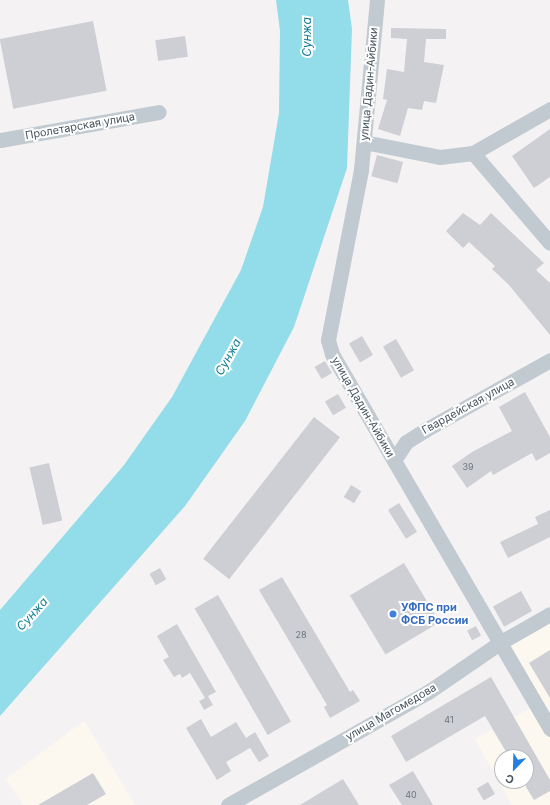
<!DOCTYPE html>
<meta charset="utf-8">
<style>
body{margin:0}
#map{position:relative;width:550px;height:805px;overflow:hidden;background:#f4f2f3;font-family:Inter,sans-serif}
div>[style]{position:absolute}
.commercial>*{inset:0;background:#fcf8ef}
.water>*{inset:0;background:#93dcea}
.building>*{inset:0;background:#cdcfd4;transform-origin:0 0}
.minor>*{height:15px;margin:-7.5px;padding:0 7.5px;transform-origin:7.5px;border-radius:7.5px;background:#c1cad0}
.dots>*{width:11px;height:11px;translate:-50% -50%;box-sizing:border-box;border:2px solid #fff;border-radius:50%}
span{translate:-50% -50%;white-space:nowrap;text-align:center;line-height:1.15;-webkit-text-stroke:4px #fff;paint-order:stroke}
.number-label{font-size:9px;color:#6b747c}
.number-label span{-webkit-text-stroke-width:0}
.street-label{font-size:11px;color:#4a565f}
.shop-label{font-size:11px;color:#366cbe;font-weight:700}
.left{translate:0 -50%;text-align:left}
.water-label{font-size:12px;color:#127f93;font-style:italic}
.north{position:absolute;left:494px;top:749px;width:40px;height:40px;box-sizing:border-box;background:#fff;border:1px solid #b7bbbf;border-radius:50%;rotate:203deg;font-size:11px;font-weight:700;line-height:16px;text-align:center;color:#4a565f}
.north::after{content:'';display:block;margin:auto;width:14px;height:18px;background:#227edf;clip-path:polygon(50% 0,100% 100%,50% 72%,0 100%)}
</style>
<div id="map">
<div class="commercial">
<i style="clip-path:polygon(evenodd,550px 617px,550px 805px,512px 805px,475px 739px,532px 707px,497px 646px,550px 617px,502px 757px,526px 757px,526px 781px,502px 781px,502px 757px)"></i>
<i style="clip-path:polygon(84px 721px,135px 805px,23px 805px,6px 779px)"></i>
</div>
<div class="water">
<i style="clip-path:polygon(276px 0,348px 0,352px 29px,347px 168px,294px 327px,245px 421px,185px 506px,0 716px,0 610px,124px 465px,172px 397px,241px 270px,263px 207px,279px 113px,280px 31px)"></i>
</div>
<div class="building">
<i style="left:93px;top:21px;width:71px;height:95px;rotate:79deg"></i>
<i style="clip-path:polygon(391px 28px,446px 29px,446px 39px,426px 39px,424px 62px,444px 65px,436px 103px,424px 101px,422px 110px,408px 108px,400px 136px,378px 129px,387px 100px,383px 99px,387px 69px,404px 72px,407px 39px,391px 38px)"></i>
<i style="left:185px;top:36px;width:21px;height:30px;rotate:82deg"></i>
<i style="clip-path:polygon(550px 129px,550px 177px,534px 188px,512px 156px)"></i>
<i style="left:377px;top:155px;width:27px;height:22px;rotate:15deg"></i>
<i style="clip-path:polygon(463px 213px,480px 225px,491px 213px,544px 263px,536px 270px,550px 283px,550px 335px,509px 285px,492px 269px,495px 266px,469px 242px,463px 248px,446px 231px)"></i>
<i style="left:362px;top:336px;width:22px;height:15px;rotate:60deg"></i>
<i style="left:396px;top:339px;width:36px;height:15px;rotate:60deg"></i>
<i style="left:325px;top:361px;width:14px;height:12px;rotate:60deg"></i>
<i style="clip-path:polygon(525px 392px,550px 437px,550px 453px,536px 461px,532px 453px,493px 475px,491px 471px,467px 488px,452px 466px,472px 452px,512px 431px,499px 407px)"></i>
<i style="left:338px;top:394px;width:16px;height:15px;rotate:60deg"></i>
<i style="left:314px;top:417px;width:33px;height:180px;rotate:38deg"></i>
<i style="left:49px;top:463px;width:59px;height:20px;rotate:77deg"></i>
<i style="left:351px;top:485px;width:12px;height:14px;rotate:31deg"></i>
<i style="left:399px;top:503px;width:34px;height:13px;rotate:58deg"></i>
<i style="clip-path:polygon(550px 510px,550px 537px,508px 558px,500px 542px,538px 524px,535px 517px)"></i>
<i style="left:404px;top:563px;width:69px;height:63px;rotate:59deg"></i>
<i style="left:160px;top:568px;width:13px;height:12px;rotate:61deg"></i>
<i style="clip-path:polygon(282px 577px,350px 692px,353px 690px,360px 701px,330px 718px,324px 707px,327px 705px,259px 590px)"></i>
<i style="left:521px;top:591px;width:23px;height:32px;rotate:61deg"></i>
<i style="left:218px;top:595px;width:146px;height:27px;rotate:60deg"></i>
<i style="clip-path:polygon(177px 624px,216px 692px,208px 696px,213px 705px,204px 710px,199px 701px,205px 698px,190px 673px,182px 678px,180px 674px,174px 677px,163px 660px,169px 657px,157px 636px)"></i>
<i style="left:476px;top:626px;width:11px;height:10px;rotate:63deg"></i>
<i style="clip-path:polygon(550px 650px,550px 698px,529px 663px)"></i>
<i style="clip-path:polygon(491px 677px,550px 780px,550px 791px,534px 800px,526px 787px,526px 757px,509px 757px,485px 716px,406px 762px,391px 736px)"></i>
<i style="clip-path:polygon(201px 719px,211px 737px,236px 722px,246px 738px,255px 732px,269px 756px,259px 762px,250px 748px,226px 762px,231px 771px,217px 780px,186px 728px)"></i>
<i style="clip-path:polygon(413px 771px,433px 805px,402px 805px,389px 785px)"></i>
<i style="clip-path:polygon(93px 773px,106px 794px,87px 805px,38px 805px)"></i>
<i style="clip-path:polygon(343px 779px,359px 805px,300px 805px)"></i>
<i style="left:488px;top:782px;width:14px;height:13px;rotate:60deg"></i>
</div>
<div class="minor">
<i style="left:377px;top:0;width:171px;rotate:95.4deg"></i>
<i style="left:361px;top:170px;width:173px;rotate:101deg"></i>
<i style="left:328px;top:340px;width:15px;rotate:74deg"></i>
<i style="left:332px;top:354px;width:434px;rotate:59.8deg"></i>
<i style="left:0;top:140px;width:161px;rotate:-10deg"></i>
<i style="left:364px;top:142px;width:77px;rotate:11.2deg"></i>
<i style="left:440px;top:157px;width:33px;rotate:-7deg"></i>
<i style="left:473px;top:153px;width:89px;rotate:-29.7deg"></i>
<i style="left:473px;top:153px;width:118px;rotate:49.5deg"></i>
<i style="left:394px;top:460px;width:22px;rotate:-56deg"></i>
<i style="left:406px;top:442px;width:22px;rotate:-32deg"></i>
<i style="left:425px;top:430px;width:143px;rotate:-29.2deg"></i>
<i style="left:228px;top:805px;width:230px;rotate:-29.5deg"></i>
<i style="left:428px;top:692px;width:88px;rotate:-34.4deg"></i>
<i style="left:501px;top:642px;width:56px;rotate:-29.7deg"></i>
</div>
<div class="dots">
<i style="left:393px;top:614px;background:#3f7fe0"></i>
</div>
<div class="number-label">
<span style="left:468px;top:467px">39</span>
<span style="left:301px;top:635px">28</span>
<span style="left:449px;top:720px">41</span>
<span style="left:411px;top:795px">40</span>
</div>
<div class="street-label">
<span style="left:369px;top:84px;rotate:-85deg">улица Дадин-Айбики</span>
<span style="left:80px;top:126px;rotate:-10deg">Пролетарская улица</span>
<span style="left:468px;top:406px;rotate:-29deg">Гвардейская улица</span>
<span style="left:363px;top:407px;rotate:60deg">улица Дадин-Айбики</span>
<span style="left:391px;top:712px;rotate:-30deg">улица Магомедова</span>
</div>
<div class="shop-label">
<span class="left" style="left:401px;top:614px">УФПС при<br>ФСБ России</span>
</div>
<div class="water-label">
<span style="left:307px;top:37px;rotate:-90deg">Сунжа</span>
<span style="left:228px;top:357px;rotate:-61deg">Сунжа</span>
<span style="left:32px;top:614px;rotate:-48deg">Сунжа</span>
</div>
<div class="north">С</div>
</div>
